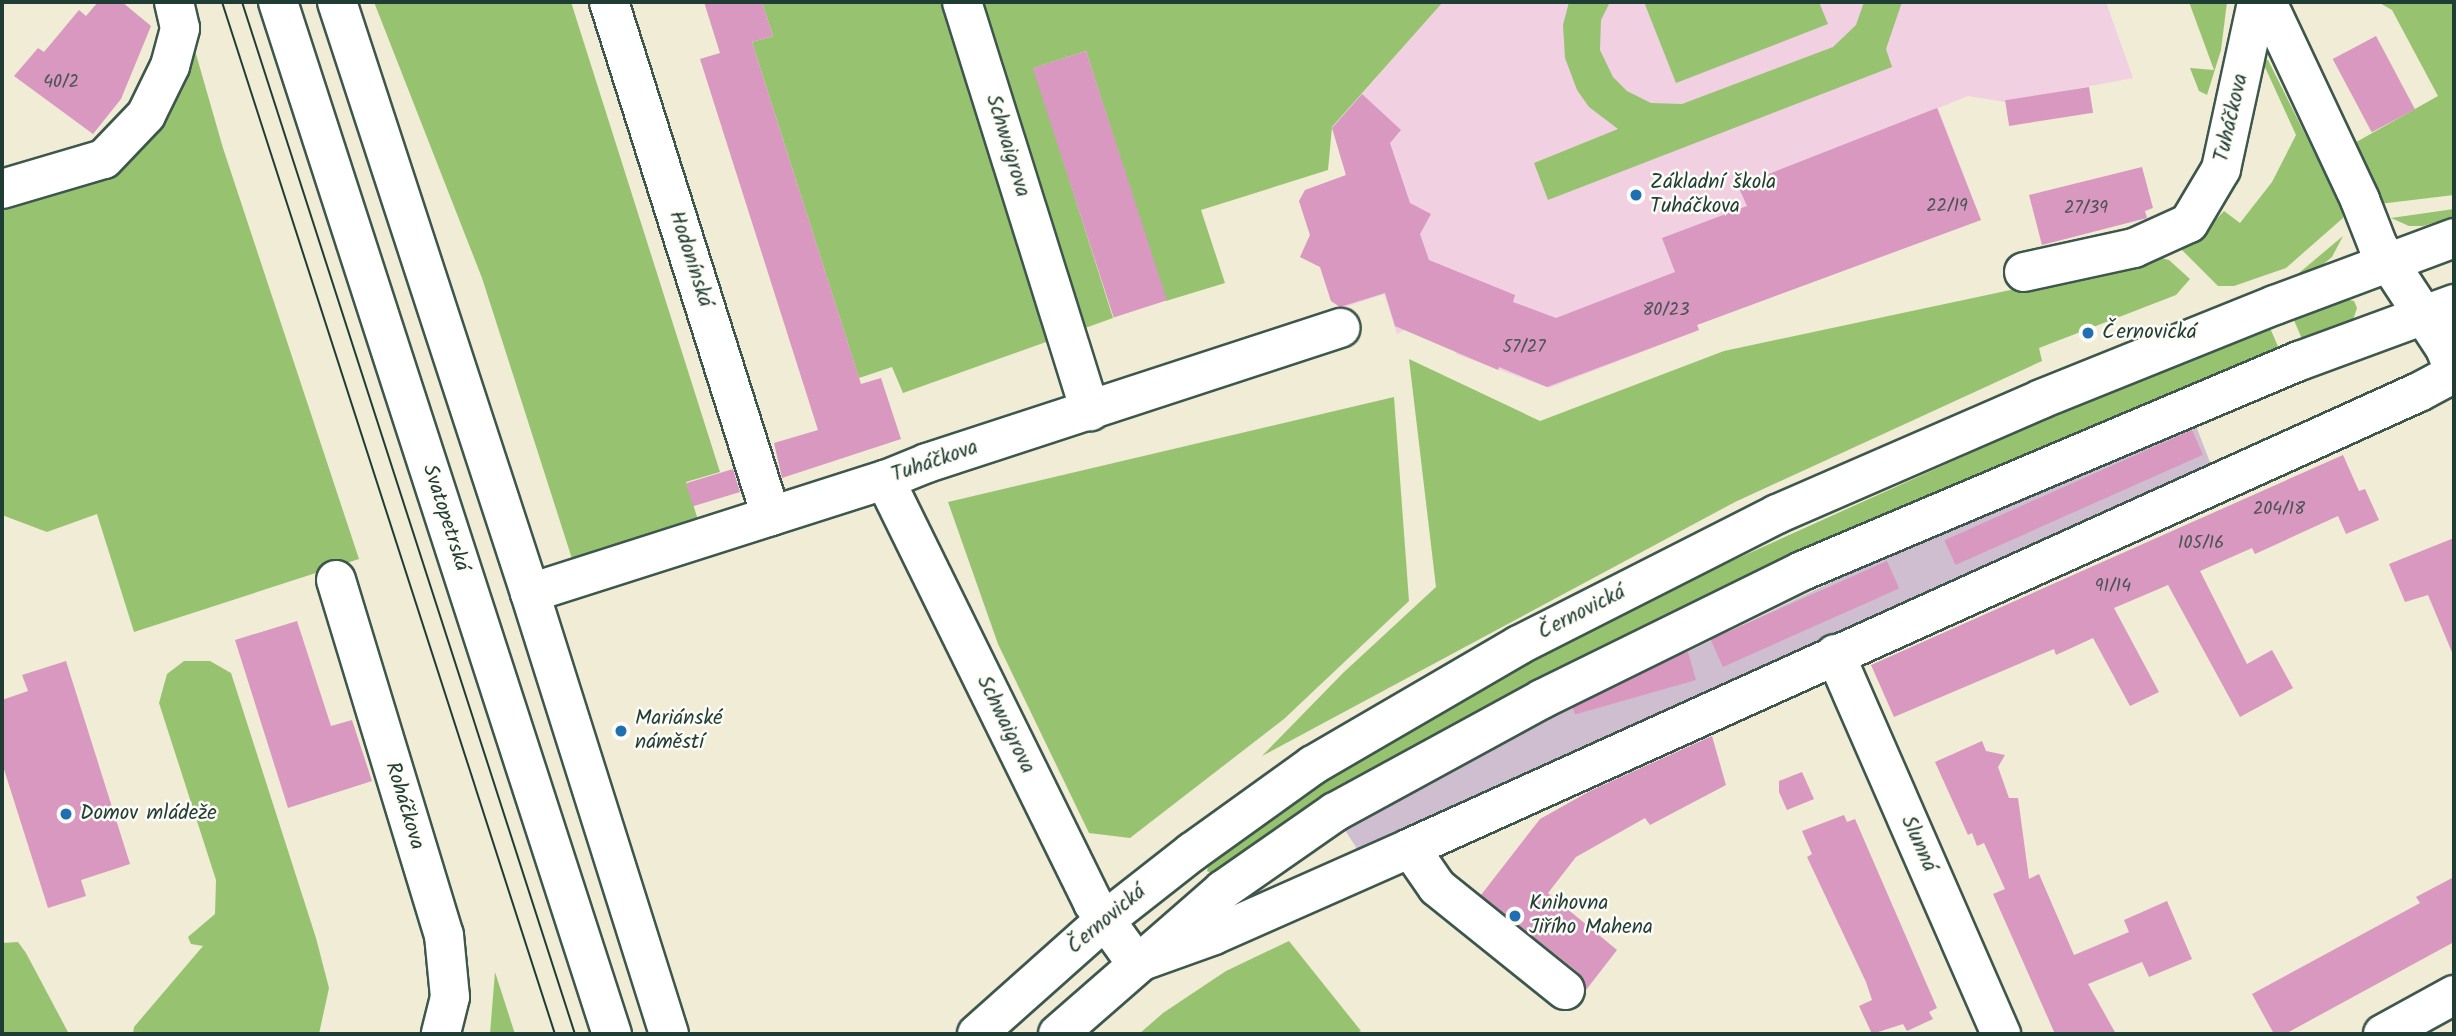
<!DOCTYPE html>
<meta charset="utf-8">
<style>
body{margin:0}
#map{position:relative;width:2456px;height:1036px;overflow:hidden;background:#f0ecd5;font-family:Kalam,sans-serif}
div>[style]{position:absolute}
.built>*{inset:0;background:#f1d0e2}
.industrial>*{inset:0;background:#cebed0}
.green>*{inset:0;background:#97c371}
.building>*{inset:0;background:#d898c0;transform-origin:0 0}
.roads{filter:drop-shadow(2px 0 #3e574c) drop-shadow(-2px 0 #3e574c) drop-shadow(0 2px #3e574c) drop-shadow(0 -2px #3e574c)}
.minor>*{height:38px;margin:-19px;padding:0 19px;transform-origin:19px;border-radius:19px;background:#fff}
.major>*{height:38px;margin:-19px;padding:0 19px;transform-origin:19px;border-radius:19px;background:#fff}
.tram>*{height:2px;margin:-1px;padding:0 1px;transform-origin:1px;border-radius:1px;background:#1f3d34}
.dots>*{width:19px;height:19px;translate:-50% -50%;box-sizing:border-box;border:4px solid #fdfcf7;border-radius:50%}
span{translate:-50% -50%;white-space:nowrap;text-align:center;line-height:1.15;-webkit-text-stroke:5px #fdfcf7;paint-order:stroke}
.number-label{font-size:18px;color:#4d5457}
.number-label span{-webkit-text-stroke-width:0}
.street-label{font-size:21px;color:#1f3d34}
.poi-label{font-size:21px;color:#1f3d34}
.left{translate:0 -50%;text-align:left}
.frame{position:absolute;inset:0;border:4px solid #1f3d34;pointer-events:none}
</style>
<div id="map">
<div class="built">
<i style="clip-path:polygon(1443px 2px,2106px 2px,2133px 78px,2005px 102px,1968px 96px,1938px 108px,1981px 220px,1697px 325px,1699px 330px,1549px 388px,1456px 354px,1455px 350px,1405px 330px,1397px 334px,1384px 294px,1342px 308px,1331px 301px,1320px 267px,1300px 257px,1310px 235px,1299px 201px,1305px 190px,1346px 176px,1332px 128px)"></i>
</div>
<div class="industrial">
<i style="clip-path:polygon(2196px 426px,2213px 470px,1359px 852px,1345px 830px,1498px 744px,1788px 603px,1941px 530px)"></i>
</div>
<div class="green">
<i style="clip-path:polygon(181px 2px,223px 148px,359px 559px,134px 632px,97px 514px,47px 532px,2px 515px,2px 211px,100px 182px,153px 93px)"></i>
<i style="clip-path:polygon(374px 2px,571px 2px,720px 472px,686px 482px,699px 523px,574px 565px,482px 278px)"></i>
<i style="clip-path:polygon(762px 2px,1443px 2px,1332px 127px,1328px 170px,1201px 210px,1225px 283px,1166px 301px,1086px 51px,1034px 68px,1113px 318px,903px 393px,892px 367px,859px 378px,752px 42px,773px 36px)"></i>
<i style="clip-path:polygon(1569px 2px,1610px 2px,1601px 20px,1600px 50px,1613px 77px,1627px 91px,1651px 103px,1682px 104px,1833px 47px,1856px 25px,1864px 2px,1902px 2px,1886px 49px,1892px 67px,1548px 200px,1534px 163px,1618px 129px,1589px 107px,1577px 90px,1565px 58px,1563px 25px)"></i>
<i style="clip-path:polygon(1644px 2px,1819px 2px,1828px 24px,1676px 83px)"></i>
<i style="clip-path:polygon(2189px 2px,2227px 2px,2221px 50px,2207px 95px,2199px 91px,2190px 68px,2214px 70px)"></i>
<i style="clip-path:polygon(2378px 2px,2454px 2px,2454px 195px,2379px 204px,2351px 145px,2438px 96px,2392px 10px)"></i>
<i style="clip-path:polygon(2265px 60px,2268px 60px,2342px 208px,2343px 218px,2286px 268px,2234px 286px,2218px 286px,2179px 247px,2207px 229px,2224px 211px,2240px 223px,2272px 182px,2296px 135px,2264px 65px)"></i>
<i style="clip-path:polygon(2454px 209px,2454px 217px,2423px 226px,2409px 226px,2391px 218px)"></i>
<i style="clip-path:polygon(2343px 236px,2332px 257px,2321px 266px,2293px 278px)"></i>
<i style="clip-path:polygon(2161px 258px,2169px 260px,2190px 279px,2176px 295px,2039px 348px,2042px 361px,1735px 502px,1262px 756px,1343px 673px,1436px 587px,1409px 359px,1540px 421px,1724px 351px)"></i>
<i style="clip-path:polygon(2345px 299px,2354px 301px,2357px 308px,2353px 320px,2302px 339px,2293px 318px)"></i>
<i style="clip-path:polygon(2270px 328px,2280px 351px,1973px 477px,1543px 679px,1356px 778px,1300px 812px,1219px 872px,1212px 874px,1207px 871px,1210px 860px,1292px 800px,1349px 766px,1536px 660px,1694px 578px,2046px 419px)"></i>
<i style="clip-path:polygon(1394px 397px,1409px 601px,1284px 719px,1130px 838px,1089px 833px,998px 644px,948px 502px)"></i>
<i style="clip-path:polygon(184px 661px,210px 661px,231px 673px,316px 938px,329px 988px,319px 1034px,133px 1034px,134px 1027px,203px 946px,191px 944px,188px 937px,215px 914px,216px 880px,159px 703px,167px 674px)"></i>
<i style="clip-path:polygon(1289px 941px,1361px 1031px,1355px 1034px,1139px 1034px,1163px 1013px,1226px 971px)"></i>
<i style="clip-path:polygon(18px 942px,26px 953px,69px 1034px,2px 1034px,2px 943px)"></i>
<i style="clip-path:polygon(495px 972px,515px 1034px,490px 1034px)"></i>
</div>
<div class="building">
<i style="clip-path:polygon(98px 2px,122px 2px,151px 26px,121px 99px,93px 134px,14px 76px,38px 48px,44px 52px,79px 10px,86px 16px)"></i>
<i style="clip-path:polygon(704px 2px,762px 2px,773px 36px,752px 42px,832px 293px,861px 384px,881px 378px,901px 439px,782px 478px,774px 443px,818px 430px,700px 59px,720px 53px)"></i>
<i style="left:2376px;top:36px;width:83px;height:49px;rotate:62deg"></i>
<i style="left:1086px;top:51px;width:262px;height:56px;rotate:72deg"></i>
<i style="left:2089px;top:87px;width:26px;height:85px;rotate:81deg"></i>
<i style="clip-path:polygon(1362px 94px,1401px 130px,1390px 143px,1410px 203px,1431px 214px,1420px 234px,1429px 260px,1515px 295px,1513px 302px,1556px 318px,1675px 272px,1662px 238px,1747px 206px,1738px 186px,1937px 108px,1981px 220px,1697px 325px,1699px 330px,1547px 387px,1499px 367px,1498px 370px,1395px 326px,1385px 293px,1340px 307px,1331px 301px,1320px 267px,1300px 257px,1310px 235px,1299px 201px,1305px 190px,1346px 175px,1332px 128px)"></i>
<i style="clip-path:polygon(2142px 167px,2153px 208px,2145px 211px,2147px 218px,2042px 245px,2029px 195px)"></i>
<i style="left:2192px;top:430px;width:27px;height:271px;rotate:66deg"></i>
<i style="clip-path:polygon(2343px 455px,2359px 491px,2365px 489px,2379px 520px,2346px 534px,2338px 516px,2255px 554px,2252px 548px,2200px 571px,2247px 664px,2272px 650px,2293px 688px,2240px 717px,2168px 585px,2114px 608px,2159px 692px,2130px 706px,2093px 638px,2056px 655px,2054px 649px,1894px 717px,1871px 665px)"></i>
<i style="left:733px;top:469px;width:24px;height:49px;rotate:73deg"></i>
<i style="clip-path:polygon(2454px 538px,2454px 657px,2428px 595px,2405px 602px,2389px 564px)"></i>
<i style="left:1887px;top:561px;width:30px;height:193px;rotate:66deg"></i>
<i style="clip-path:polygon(297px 621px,331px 726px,352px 720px,372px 781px,288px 808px,235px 640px)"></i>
<i style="left:1688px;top:652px;width:29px;height:126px;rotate:74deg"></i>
<i style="clip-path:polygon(66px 661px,130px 864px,81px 880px,86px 896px,48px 908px,2px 763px,2px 700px,28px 691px,22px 675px)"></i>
<i style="clip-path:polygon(1712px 736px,1726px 785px,1650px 825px,1645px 818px,1576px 857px,1548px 893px,1617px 950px,1586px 990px,1579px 973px,1481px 895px,1540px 819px,1590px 791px)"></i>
<i style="clip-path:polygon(1982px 741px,1986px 751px,2005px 755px,1998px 767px,2009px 798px,2018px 798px,2029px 879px,2039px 874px,2074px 955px,2129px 932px,2124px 920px,2167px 901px,2192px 959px,2149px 977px,2142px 962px,2088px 984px,2116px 1034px,2055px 1034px,1993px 894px,2005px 889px,1984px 843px,1977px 846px,1972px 833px,1968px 835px,1935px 762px)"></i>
<i style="clip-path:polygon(1802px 772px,1814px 799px,1787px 810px,1779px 792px,1779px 781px)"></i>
<i style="clip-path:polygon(1844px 815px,1847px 822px,1855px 819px,1937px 1008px,1929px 1012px,1933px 1019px,1907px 1031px,1903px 1024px,1872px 1034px,1859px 1006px,1872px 1000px,1866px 982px,1807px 857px,1812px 854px,1802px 831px)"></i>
<i style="clip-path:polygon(2454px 877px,2454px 942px,2285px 1034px,2274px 1034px,2252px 994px,2420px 903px,2416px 897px)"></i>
</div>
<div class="roads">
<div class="minor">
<i style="left:609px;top:2px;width:539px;rotate:72.51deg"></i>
<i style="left:962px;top:2px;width:429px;rotate:72.6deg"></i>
<i style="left:2267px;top:2px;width:219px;rotate:64.8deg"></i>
<i style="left:2360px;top:200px;width:49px;rotate:68.6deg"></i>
<i style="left:2378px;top:246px;width:122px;rotate:56.7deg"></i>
<i style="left:2445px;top:348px;width:26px;rotate:69deg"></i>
<i style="left:2px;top:189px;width:106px;rotate:-16.4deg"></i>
<i style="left:104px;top:159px;width:61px;rotate:-46.3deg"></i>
<i style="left:146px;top:115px;width:55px;rotate:-63.9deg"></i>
<i style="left:170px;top:66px;width:39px;rotate:-75deg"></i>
<i style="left:180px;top:28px;width:27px;rotate:-103deg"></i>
<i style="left:2024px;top:272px;width:113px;rotate:-12.3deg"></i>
<i style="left:2134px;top:248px;width:60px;rotate:-24.4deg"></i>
<i style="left:2189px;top:223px;width:63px;rotate:-59.3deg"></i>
<i style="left:2221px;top:169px;width:171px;rotate:-77.8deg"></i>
<i style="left:885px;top:480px;width:471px;rotate:63.8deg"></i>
<i style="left:1093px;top:903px;width:74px;rotate:54.4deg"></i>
<i style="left:1136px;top:963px;width:83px;rotate:-19.7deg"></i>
<i style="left:1214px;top:935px;width:214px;rotate:-23.9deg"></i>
<i style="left:336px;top:580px;width:371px;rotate:73.1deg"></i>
<i style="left:444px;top:935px;width:62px;rotate:84.5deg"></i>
<i style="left:450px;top:997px;width:38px;rotate:104deg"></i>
<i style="left:530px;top:593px;width:373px;rotate:-17.7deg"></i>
<i style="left:885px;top:480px;width:45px;rotate:-22deg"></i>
<i style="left:927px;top:463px;width:435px;rotate:-18.1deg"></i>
<i style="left:1835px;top:654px;width:415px;rotate:66.4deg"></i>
<i style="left:1565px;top:990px;width:164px;rotate:-141.2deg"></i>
<i style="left:1437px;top:887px;width:47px;rotate:-124.7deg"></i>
<i style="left:1410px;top:848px;width:1107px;rotate:-24.32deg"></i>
<i style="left:2419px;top:392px;width:40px;rotate:-28deg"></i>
<i style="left:2383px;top:1034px;width:81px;rotate:-28.8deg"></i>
</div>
<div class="major">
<i style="left:278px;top:2px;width:1085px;rotate:72.07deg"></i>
<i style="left:337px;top:2px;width:622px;rotate:71.91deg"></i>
<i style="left:530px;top:593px;width:462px;rotate:72.5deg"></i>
<i style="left:977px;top:1034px;width:170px;rotate:-41.7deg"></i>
<i style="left:1104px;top:921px;width:112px;rotate:-38.1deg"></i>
<i style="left:1192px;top:852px;width:149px;rotate:-35.7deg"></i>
<i style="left:1313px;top:765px;width:238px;rotate:-30.2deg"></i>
<i style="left:1519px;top:645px;width:289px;rotate:-26.9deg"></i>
<i style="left:1777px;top:514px;width:288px;rotate:-23.5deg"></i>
<i style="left:2041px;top:399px;width:252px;rotate:-21.9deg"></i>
<i style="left:2275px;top:305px;width:191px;rotate:-20.5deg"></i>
<i style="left:1058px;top:1034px;width:219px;rotate:-41.1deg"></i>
<i style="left:1223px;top:890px;width:136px;rotate:-34.9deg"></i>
<i style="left:1335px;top:812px;width:236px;rotate:-28.6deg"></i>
<i style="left:1542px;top:699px;width:290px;rotate:-26.2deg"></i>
<i style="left:1802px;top:571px;width:540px;rotate:-22.91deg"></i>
<i style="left:2299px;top:361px;width:165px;rotate:-20.2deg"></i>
</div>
</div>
<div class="tram">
<i style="left:222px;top:2px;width:1084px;rotate:72.12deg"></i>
<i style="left:242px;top:2px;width:1084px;rotate:72.12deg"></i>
</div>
<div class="dots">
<i style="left:1636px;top:195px;background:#1f6fb2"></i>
<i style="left:2088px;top:333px;background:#1f6fb2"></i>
<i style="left:621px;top:731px;background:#1f6fb2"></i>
<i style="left:66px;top:814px;background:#1f6fb2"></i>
<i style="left:1515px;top:916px;background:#1f6fb2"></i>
</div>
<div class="number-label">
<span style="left:61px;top:83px">40/2</span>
<span style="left:1947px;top:207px">22/19</span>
<span style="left:2086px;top:209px">27/39</span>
<span style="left:1666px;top:311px">80/23</span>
<span style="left:1524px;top:348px">57/27</span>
<span style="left:2279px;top:510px">204/18</span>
<span style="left:2201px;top:544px">105/16</span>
<span style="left:2113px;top:587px">91/14</span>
</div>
<div class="street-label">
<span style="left:2232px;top:118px;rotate:-77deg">Tuháčkova</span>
<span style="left:1007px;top:146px;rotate:73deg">Schwaigrova</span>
<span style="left:690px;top:259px;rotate:72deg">Hodonínská</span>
<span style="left:935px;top:462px;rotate:-19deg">Tuháčkova</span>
<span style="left:445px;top:518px;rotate:72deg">Svatopetrská</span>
<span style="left:1582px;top:613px;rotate:-27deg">Černovická</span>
<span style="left:1005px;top:725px;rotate:64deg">Schwaigrova</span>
<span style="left:404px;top:806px;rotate:73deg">Roháčkova</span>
<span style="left:1918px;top:844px;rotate:66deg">Slunná</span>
<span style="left:1107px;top:920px;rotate:-40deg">Černovická</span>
</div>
<div class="poi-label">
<span class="left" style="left:1650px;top:195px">Základní škola<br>Tuháčkova</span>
<span class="left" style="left:2102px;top:333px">Černovická</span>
<span class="left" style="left:635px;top:731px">Mariánské<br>náměstí</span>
<span class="left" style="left:80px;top:814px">Domov mládeže</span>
<span class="left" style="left:1529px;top:916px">Knihovna<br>Jiřího Mahena</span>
</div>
<div class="frame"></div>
</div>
